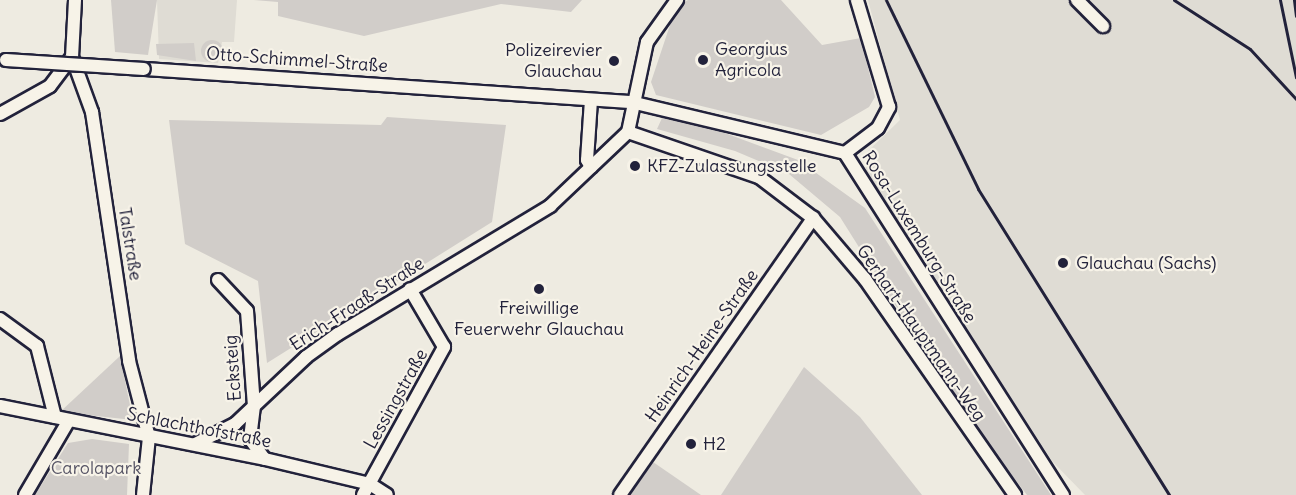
<!DOCTYPE html>
<meta charset="utf-8">
<style>
body{margin:0}
#map{position:relative;width:1296px;height:495px;overflow:hidden;background:#eeebe1;font-family:Delius,sans-serif}
div>[style]{position:absolute}
.built>*{inset:0;background:#dfdcd4}
.green>*{inset:0;background:#d1cdc9}
.round{border-radius:50%}
.roads{filter:drop-shadow(2px 0 #22223b) drop-shadow(-2px 0 #22223b) drop-shadow(0 2px #22223b) drop-shadow(0 -2px #22223b)}
.minor>*{height:12px;margin:-6px;padding:0 6px;transform-origin:6px;border-radius:6px;background:#f7f3e8}
.rail>*{height:3px;margin:-1.5px;padding:0 1.5px;transform-origin:1.5px;border-radius:1.5px;background:#22223b}
.bridges{filter:drop-shadow(2px 0 #22223b) drop-shadow(-2px 0 #22223b) drop-shadow(0 2px #22223b) drop-shadow(0 -2px #22223b)}
.minor-bridge>*{height:12px;margin:-6px;padding:0 6px;transform-origin:6px;border-radius:6px;background:#f7f3e8}
.dots>*{width:16px;height:16px;translate:-50% -50%;box-sizing:border-box;border:3px solid #f7f3e8;border-radius:50%}
span{translate:-50% -50%;white-space:nowrap;text-align:center;line-height:1.15;-webkit-text-stroke:4.5px #f7f3e8;paint-order:stroke}
.poi-label{font-size:18px;color:#22223b}
.left{translate:0 -50%;text-align:left}
.right{translate:-100% -50%;text-align:right}
.street-label{font-size:18px;color:#22223b}
.park-label{font-size:18px;color:#575566}
</style>
<div id="map">
<div class="built">
<i style="clip-path:polygon(237px 0,234px 42px,222px 42px,218px 63px,159px 59px,157px 0)"></i>
<i style="clip-path:polygon(868px 0,1296px 0,1296px 495px,1085px 495px,1052px 461px,866px 173px,865px 154px,900px 120px)"></i>
</div>
<div class="green">
<i style="clip-path:polygon(111px 0,157px 0,148px 55px,115px 52px)"></i>
<i style="clip-path:polygon(254px 0,582px 0,571px 12px,501px 4px,364px 36px,278px 16px,278px 2px)"></i>
<i style="clip-path:polygon(688px 0,781px 0,822px 45px,861px 38px,875px 97px,869px 107px,821px 135px,656px 95px,651px 82px,670px 25px,667px 12px)"></i>
<i class="round" style="left:201px;top:40px;width:22px;height:22px"></i>
<i style="clip-path:polygon(194px 43px,196px 61px,157px 55px,156px 44px)"></i>
<i style="clip-path:polygon(387px 117px,506px 125px,492px 222px,267px 363px,258px 281px,185px 244px,169px 120px,381px 125px)"></i>
<i style="clip-path:polygon(662px 118px,714px 129px,798px 160px,865px 208px,1051px 495px,1027px 495px,964px 414px,840px 217px,789px 174px,735px 151px,657px 129px)"></i>
<i style="clip-path:polygon(120px 356px,133px 420px,60px 412px)"></i>
<i style="clip-path:polygon(804px 367px,860px 417px,922px 495px,721px 495px)"></i>
<i style="clip-path:polygon(92px 439px,129px 444px,127px 495px,35px 495px,68px 443px)"></i>
<i style="clip-path:polygon(653px 462px,701px 495px,630px 495px)"></i>
</div>
<div class="roads">
<div class="minor">
<i style="left:75px;top:0;width:57px;rotate:93deg"></i>
<i style="left:72px;top:57px;width:59px;rotate:70deg"></i>
<i style="left:92px;top:112px;width:252px;rotate:81.5deg"></i>
<i style="left:129px;top:361px;width:79px;rotate:75.3deg"></i>
<i style="left:149px;top:437px;width:58px;rotate:95.9deg"></i>
<i style="left:1077px;top:0;width:37px;rotate:45deg"></i>
<i style="left:144px;top:69px;width:488px;rotate:3.9deg"></i>
<i style="left:631px;top:102px;width:220px;rotate:13.4deg"></i>
<i style="left:591px;top:100px;width:60px;rotate:93.8deg"></i>
<i style="left:587px;top:160px;width:8px;rotate:60deg"></i>
<i style="left:0;top:114px;width:57px;rotate:-29.2deg"></i>
<i style="left:50px;top:86px;width:36px;rotate:-53deg"></i>
<i style="left:628px;top:132px;width:139px;rotate:19deg"></i>
<i style="left:759px;top:177px;width:68px;rotate:37.2deg"></i>
<i style="left:813px;top:218px;width:80px;rotate:49.6deg"></i>
<i style="left:865px;top:279px;width:263px;rotate:55.2deg"></i>
<i style="left:845px;top:153px;width:406px;rotate:57.5deg"></i>
<i style="left:845px;top:153px;width:41px;rotate:-37.1deg"></i>
<i style="left:878px;top:128px;width:24px;rotate:-62deg"></i>
<i style="left:889px;top:107px;width:112px;rotate:-106.7deg"></i>
<i style="left:218px;top:280px;width:42px;rotate:46.9deg"></i>
<i style="left:247px;top:311px;width:95px;rotate:85.8deg"></i>
<i style="left:254px;top:406px;width:33px;rotate:97deg"></i>
<i style="left:250px;top:439px;width:24px;rotate:54deg"></i>
<i style="left:0;top:319px;width:46px;rotate:36.1deg"></i>
<i style="left:37px;top:346px;width:73px;rotate:75.8deg"></i>
<i style="left:0;top:406px;width:270px;rotate:11.3deg"></i>
<i style="left:265px;top:459px;width:108px;rotate:13.4deg"></i>
<i style="left:370px;top:484px;width:20px;rotate:33deg"></i>
<i style="left:195px;top:444px;width:45px;rotate:-26.6deg"></i>
<i style="left:235px;top:424px;width:98px;rotate:-43.3deg"></i>
<i style="left:306px;top:357px;width:39px;rotate:-36deg"></i>
<i style="left:338px;top:334px;width:248px;rotate:-31.1deg"></i>
<i style="left:550px;top:206px;width:108px;rotate:-43.5deg"></i>
<i style="left:628px;top:132px;width:92px;rotate:-78.1deg"></i>
<i style="left:647px;top:42px;width:52px;rotate:-54.5deg"></i>
<i style="left:25px;top:495px;width:87px;rotate:-59.6deg"></i>
<i style="left:363px;top:495px;width:169px;rotate:-61.3deg"></i>
<i style="left:444px;top:347px;width:67px;rotate:-120.4deg"></i>
<i style="left:620px;top:495px;width:338px;rotate:-55.1deg"></i>
</div>
</div>
<div class="rail">
<i style="left:886px;top:0;width:210px;rotate:64deg"></i>
<i style="left:978px;top:189px;width:361px;rotate:58deg"></i>
<i style="left:1174px;top:0;width:90px;rotate:32.8deg"></i>
<i style="left:1250px;top:49px;width:68px;rotate:47.4deg"></i>
<i style="left:1280px;top:0;width:79px;rotate:78.3deg"></i>
<i style="left:1294px;top:0;width:16px;rotate:83deg"></i>
</div>
<div class="bridges">
<div class="minor-bridge">
<i style="left:6px;top:60px;width:138px;rotate:3.7deg"></i>
</div>
</div>
<div class="dots">
<i style="left:703px;top:60px;background:#22223b"></i>
<i style="left:614px;top:61px;background:#22223b"></i>
<i style="left:635px;top:166px;background:#22223b"></i>
<i style="left:1063px;top:263px;background:#22223b"></i>
<i style="left:539px;top:289px;background:#22223b"></i>
<i style="left:691px;top:444px;background:#22223b"></i>
</div>
<div class="poi-label">
<span class="left" style="left:715px;top:60px">Georgius<br>Agricola</span>
<span class="right" style="left:602px;top:61px">Polizeirevier<br>Glauchau</span>
<span class="left" style="left:647px;top:166px">KFZ-Zulassungsstelle</span>
<span class="left" style="left:1076px;top:263px">Glauchau (Sachs)</span>
<span style="left:539px;top:319px">Freiwillige<br>Feuerwehr Glauchau</span>
<span class="left" style="left:703px;top:444px">H2</span>
</div>
<div class="street-label">
<span style="left:297px;top:60px;rotate:4deg">Otto-Schimmel-Straße</span>
<span style="left:919px;top:237px;rotate:58deg">Rosa-Luxemburg-Straße</span>
<span style="left:130px;top:244px;rotate:81deg">Talstraße</span>
<span style="left:357px;top:304px;rotate:-33deg">Erich-Fraaß-Straße</span>
<span style="left:921px;top:333px;rotate:55deg">Gerhart-Hauptmann-Weg</span>
<span style="left:702px;top:346px;rotate:-55deg">Heinrich-Heine-Straße</span>
<span style="left:233px;top:368px;rotate:-94deg">Ecksteig</span>
<span style="left:396px;top:399px;rotate:-61deg">Lessingstraße</span>
<span style="left:199px;top:428px;rotate:11deg">Schlachthofstraße</span>
</div>
<div class="park-label">
<span style="left:96px;top:468px">Carolapark</span>
</div>
</div>
